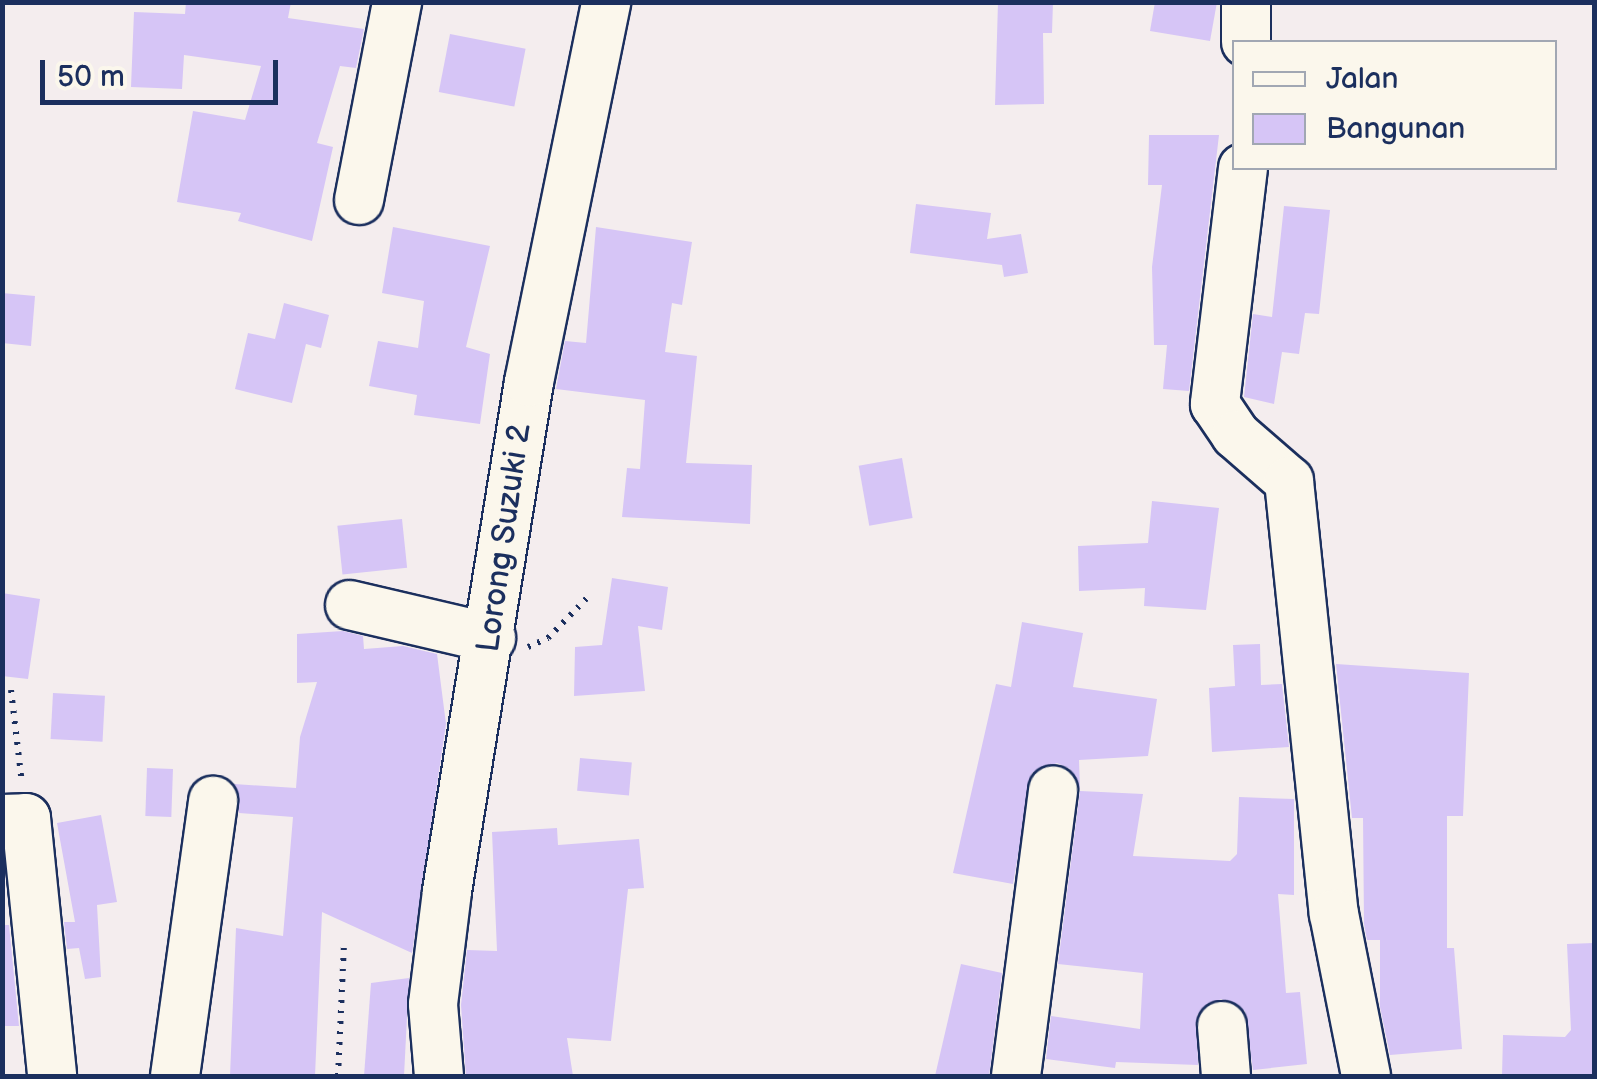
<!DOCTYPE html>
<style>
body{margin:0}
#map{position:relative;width:1597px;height:1079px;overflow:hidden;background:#f4edee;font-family:"Balsamiq Sans",sans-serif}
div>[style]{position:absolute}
.building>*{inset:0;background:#d6c5f6;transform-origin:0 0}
.path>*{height:6px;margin-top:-3px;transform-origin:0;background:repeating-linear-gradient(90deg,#1b2f5e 0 2.5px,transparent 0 10.5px)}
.roads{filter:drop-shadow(2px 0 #1b2f5e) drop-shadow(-2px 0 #1b2f5e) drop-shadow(0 2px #1b2f5e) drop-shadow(0 -2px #1b2f5e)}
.minor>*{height:48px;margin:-24px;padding:0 24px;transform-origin:24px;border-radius:24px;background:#fbf7ec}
span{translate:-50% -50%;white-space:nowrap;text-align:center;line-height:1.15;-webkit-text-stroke:8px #fbf7ec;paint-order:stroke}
.street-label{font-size:32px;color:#1b2f5e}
.frame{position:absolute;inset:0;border:5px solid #1b2f5e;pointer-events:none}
.legend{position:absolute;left:1232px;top:40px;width:325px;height:130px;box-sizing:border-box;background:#fbf7ec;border:2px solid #a1a7b3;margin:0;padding:12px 18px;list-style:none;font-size:30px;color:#1b2f5e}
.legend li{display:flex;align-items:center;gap:20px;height:50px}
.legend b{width:50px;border:2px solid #a1a7b3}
.scale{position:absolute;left:40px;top:60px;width:238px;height:45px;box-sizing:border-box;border:5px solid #1b2f5e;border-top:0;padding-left:12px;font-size:30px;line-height:35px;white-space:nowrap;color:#1b2f5e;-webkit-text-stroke:8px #fbf7ec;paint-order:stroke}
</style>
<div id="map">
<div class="building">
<i style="clip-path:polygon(186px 2px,291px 2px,288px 18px,364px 29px,356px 68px,340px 66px,317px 143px,333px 147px,312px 241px,238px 221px,241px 213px,177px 202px,193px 111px,245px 120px,261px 66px,184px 55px,182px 89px,131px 87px,134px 12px,185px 14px)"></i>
<i style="clip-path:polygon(998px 2px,1053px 2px,1052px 33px,1043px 33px,1044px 104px,995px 105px)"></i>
<i style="clip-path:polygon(1155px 2px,1217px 2px,1210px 41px,1150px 31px)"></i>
<i style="left:450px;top:34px;width:77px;height:59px;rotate:11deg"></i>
<i style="clip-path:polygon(1149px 135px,1219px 135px,1189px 391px,1163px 389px,1167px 345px,1154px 345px,1152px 267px,1162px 185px,1148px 185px)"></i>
<i style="clip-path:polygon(916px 204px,991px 213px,987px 239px,1021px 234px,1028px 273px,1004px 277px,1002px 265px,910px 253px)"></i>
<i style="clip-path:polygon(1284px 206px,1330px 210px,1319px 314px,1305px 313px,1299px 354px,1282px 352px,1274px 404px,1244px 397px,1253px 314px,1272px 317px)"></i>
<i style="clip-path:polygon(393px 227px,490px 246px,466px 347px,490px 354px,480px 424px,414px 415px,417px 395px,369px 386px,378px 341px,418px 348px,424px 301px,382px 293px)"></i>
<i style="clip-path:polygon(596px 227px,692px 242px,682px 305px,672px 303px,665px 352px,697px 356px,686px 463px,752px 465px,750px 524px,622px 517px,627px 468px,640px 469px,645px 400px,556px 389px,565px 341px,586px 343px)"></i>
<i style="clip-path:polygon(2px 293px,35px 296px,31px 346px,2px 343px)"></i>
<i style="clip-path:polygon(284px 303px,329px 315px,321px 348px,306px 344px,292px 403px,235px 389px,248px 333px,275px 339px)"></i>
<i style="left:902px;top:458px;width:61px;height:44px;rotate:80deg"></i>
<i style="clip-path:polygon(1152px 501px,1219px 508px,1206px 610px,1144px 606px,1145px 588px,1079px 591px,1078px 546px,1148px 543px)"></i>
<i style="left:402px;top:519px;width:49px;height:65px;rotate:84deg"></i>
<i style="clip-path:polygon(612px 578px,668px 587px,662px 630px,638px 626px,645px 691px,574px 696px,575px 647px,602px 645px)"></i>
<i style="clip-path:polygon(2px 593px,40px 599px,28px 679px,2px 676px)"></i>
<i style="clip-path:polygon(1022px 622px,1083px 633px,1073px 687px,1157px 699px,1148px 756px,1079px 760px,1080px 789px,1070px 769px,1057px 763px,1032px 773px,1013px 884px,953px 873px,996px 684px,1011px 687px)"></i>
<i style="clip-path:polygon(343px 631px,363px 636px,364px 649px,403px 646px,437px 654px,446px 724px,412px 953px,322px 912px,315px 1076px,230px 1076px,236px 928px,283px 936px,293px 817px,239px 813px,234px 784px,296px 788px,300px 737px,317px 682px,297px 683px,297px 634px)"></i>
<i style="clip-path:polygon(1260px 644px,1261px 685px,1282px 684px,1289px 747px,1212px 752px,1209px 688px,1235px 686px,1233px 645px)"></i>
<i style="clip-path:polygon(1336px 664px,1469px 673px,1463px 816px,1447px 816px,1447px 948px,1454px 948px,1462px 1049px,1390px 1055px,1380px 1007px,1380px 940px,1367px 940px,1364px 924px,1363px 818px,1352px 818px)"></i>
<i style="left:53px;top:693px;width:52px;height:46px;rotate:3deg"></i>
<i style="left:580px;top:758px;width:52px;height:33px;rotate:5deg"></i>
<i style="left:147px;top:768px;width:26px;height:48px;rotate:2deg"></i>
<i style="clip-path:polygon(1080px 791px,1143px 794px,1133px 856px,1230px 861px,1237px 854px,1239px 797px,1294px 799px,1294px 895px,1278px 894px,1286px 993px,1300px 992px,1307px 1064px,1253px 1070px,1245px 1011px,1221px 999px,1197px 1015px,1198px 1065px,1116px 1062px,1115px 1068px,1046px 1059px,1051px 1016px,1140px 1029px,1143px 973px,1058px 964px)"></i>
<i style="clip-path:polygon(101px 815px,117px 902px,97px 905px,101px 977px,85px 979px,79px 948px,67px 949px,64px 922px,75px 922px,57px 823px)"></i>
<i style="clip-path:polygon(557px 828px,558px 845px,639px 839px,644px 888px,628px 889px,611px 1041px,567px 1038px,573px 1076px,466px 1076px,461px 1005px,467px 950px,497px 951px,492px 832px)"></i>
<i style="clip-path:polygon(2px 925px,9px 925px,19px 1026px,2px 1026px)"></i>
<i style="clip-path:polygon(1594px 943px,1594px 1076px,1502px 1076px,1503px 1035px,1565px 1037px,1571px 1030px,1567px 944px)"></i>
<i style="clip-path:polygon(961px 964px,1002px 973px,989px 1076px,935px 1076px)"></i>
<i style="clip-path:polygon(409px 978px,404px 1076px,364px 1076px,371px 983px)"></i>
</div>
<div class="path">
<i style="left:528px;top:647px;width:22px;rotate:-24deg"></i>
<i style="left:548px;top:638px;width:57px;rotate:-45.7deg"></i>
<i style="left:11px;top:690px;width:94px;rotate:83.3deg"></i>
<i style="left:338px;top:1076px;width:134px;rotate:-87.4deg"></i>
</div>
<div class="roads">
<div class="minor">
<i style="left:1246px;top:2px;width:40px;rotate:90deg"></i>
<i style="left:1243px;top:168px;width:238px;rotate:96.8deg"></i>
<i style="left:1215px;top:404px;width:37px;rotate:56deg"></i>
<i style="left:1236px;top:435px;width:70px;rotate:41deg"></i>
<i style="left:1289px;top:481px;width:435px;rotate:84.1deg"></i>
<i style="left:1334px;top:914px;width:165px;rotate:78.8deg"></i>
<i style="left:359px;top:200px;width:202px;rotate:-79.1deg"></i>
<i style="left:350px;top:605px;width:145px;rotate:13.2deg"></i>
<i style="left:2px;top:819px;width:24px;rotate:-2deg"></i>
<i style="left:26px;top:818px;width:259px;rotate:84.2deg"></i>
<i style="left:1222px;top:1026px;width:50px;rotate:85.4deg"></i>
<i style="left:175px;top:1076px;width:278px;rotate:-82.1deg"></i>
<i style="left:439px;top:1076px;width:72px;rotate:-94.8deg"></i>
<i style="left:433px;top:1004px;width:114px;rotate:-82.9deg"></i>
<i style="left:447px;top:891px;width:516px;rotate:-80.85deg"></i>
<i style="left:529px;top:382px;width:388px;rotate:-78.5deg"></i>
<i style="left:1016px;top:1076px;width:288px;rotate:-82.6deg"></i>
</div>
</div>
<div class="street-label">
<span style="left:505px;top:538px;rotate:-82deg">Lorong Suzuki 2</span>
</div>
<div class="frame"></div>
<ul class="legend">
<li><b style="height:12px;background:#fbf7ec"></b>Jalan</li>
<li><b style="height:28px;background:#d6c5f6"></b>Bangunan</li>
</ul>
<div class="scale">50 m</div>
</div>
